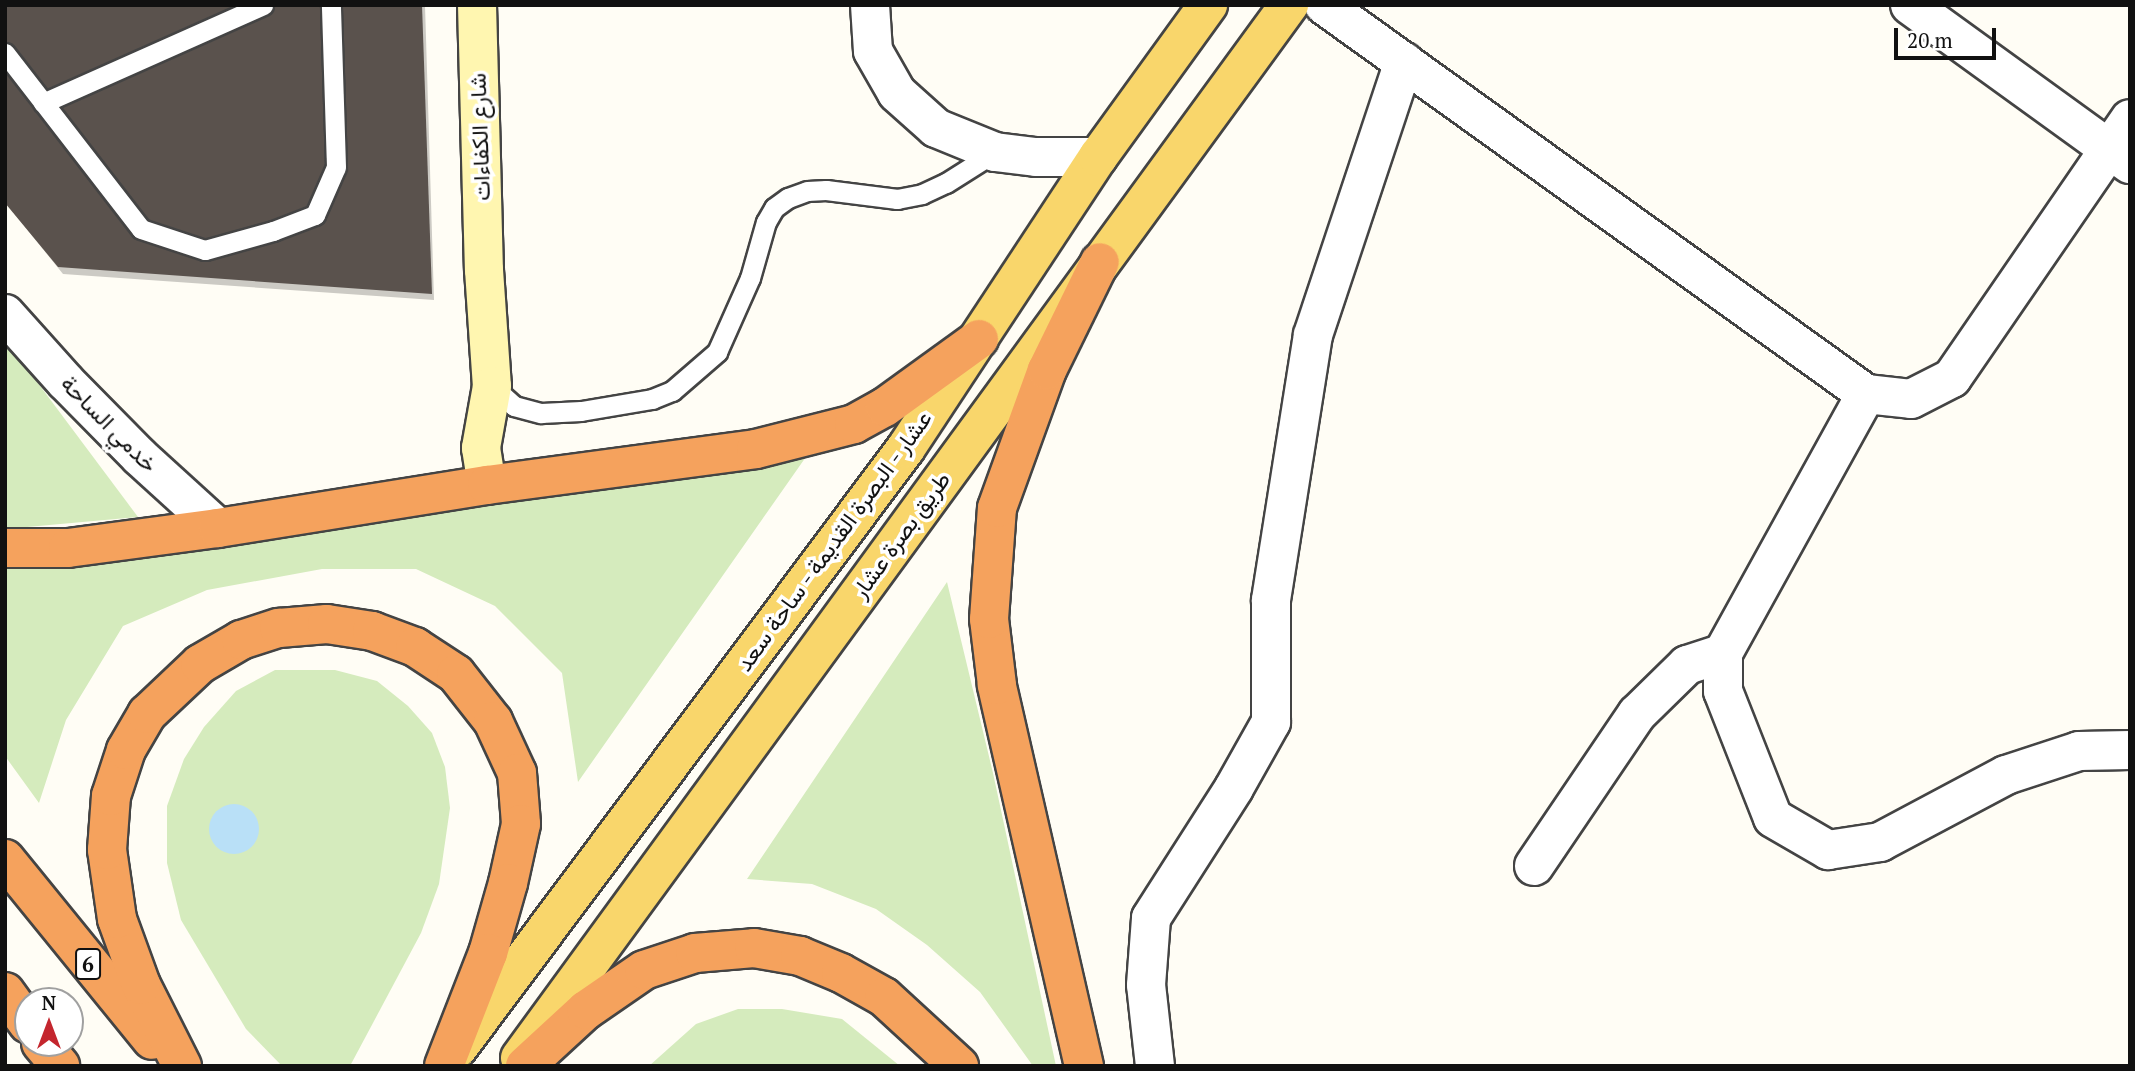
<!DOCTYPE html>
<meta charset="utf-8">
<style>
body{margin:0}
#map{position:relative;width:2135px;height:1071px;overflow:hidden;background:#fffdf5;font-family:"PT Serif",Vazirmatn,serif}
div>[style]{position:absolute}
.green>*{inset:0;background:#d5ebbd}
.water>*{inset:0;background:#b9e0f7}
.round{border-radius:50%}
.shadow>*{inset:0;background:#0003}
.building>*{inset:0;background:#5a524d}
.roads{filter:drop-shadow(2px 0 #444) drop-shadow(-2px 0 #444) drop-shadow(0 2px #444) drop-shadow(0 -2px #444)}
.lane>*{height:19px;margin:-9.5px;padding:0 9.5px;transform-origin:9.5px;border-radius:9.5px;background:#fff}
.street>*{height:38px;margin:-19px;padding:0 19px;transform-origin:19px;border-radius:19px;background:#fff}
.secondary>*{height:38px;margin:-19px;padding:0 19px;transform-origin:19px;border-radius:19px;background:#fff6b0}
.primary>*{height:38px;margin:-19px;padding:0 19px;transform-origin:19px;border-radius:19px;background:#f9d66b}
.highway>*{height:38px;margin:-19px;padding:0 19px;transform-origin:19px;border-radius:19px;background:#f5a25d}
span{translate:-50% -50%;white-space:nowrap;text-align:center;line-height:1.15;-webkit-text-stroke:7px #fff;paint-order:stroke}
.shield-label span{padding:2px 5px;background:#fff;border:2px solid;border-radius:5px;-webkit-text-stroke-width:0}
.shield-label{font-size:21px;color:#111;font-weight:700}
.street-label{font-size:23px;color:#111}
.frame{position:absolute;inset:0;border:7px solid #111;pointer-events:none}
.north{position:absolute;left:14px;top:987px;width:70px;height:70px;box-sizing:border-box;background:#fff;border:2px solid #a0a0a0;border-radius:50%;rotate:0deg;font-size:19px;font-weight:700;line-height:28px;text-align:center;color:#111}
.north::after{content:'';display:block;margin:auto;width:24px;height:32px;background:#c4262e;clip-path:polygon(50% 0,100% 100%,50% 72%,0 100%)}
.scale{position:absolute;left:1894px;top:28px;width:102px;height:32px;box-sizing:border-box;border:4px solid #111;border-top:0;padding-left:9px;font-size:21px;line-height:24px;white-space:nowrap;color:#111;-webkit-text-stroke:5px #fff;paint-order:stroke}
</style>
<div id="map">
<div class="green">
<i style="clip-path:polygon(5px 339px,138px 517px,5px 529px)"></i>
<i style="clip-path:polygon(808px 454px,578px 782px,562px 673px,495px 606px,416px 569px,322px 569px,207px 590px,123px 626px,66px 720px,39px 803px,5px 756px,5px 563px)"></i>
<i style="clip-path:polygon(947px 582px,993px 773px,1056px 1066px,1033px 1066px,980px 992px,927px 945px,876px 909px,812px 884px,747px 879px)"></i>
<i style="clip-path:polygon(275px 670px,335px 670px,377px 681px,408px 706px,432px 733px,445px 767px,450px 808px,439px 884px,421px 933px,350px 1066px,282px 1066px,246px 1029px,181px 920px,167px 863px,167px 806px,184px 759px,204px 727px,236px 691px)"></i>
<i style="clip-path:polygon(738px 1009px,782px 1009px,842px 1019px,900px 1066px,649px 1066px,696px 1024px)"></i>
</div>
<div class="water">
<i class="round" style="left:209px;top:804px;width:50px;height:50px"></i>
</div>
<div class="shadow">
<i style="clip-path:polygon(5px 5px,425px 5px,434px 300px,63px 274px,5px 202px)"></i>
</div>
<div class="building">
<i style="clip-path:polygon(5px 5px,422px 5px,432px 294px,58px 267px,5px 203px)"></i>
</div>
<div class="roads">
<div class="lane">
<i style="left:5px;top:53px;width:222px;rotate:52.3deg"></i>
<i style="left:141px;top:229px;width:67px;rotate:18.2deg"></i>
<i style="left:205px;top:250px;width:71px;rotate:-15.6deg"></i>
<i style="left:273px;top:231px;width:45px;rotate:-20.9deg"></i>
<i style="left:315px;top:215px;width:52px;rotate:-66.4deg"></i>
<i style="left:336px;top:167px;width:162px;rotate:-91.8deg"></i>
<i style="left:43px;top:103px;width:241px;rotate:-24deg"></i>
<i style="left:492px;top:386px;width:30px;rotate:42deg"></i>
<i style="left:514px;top:406px;width:28px;rotate:15deg"></i>
<i style="left:541px;top:413px;width:40px;rotate:-2.9deg"></i>
<i style="left:581px;top:411px;width:72px;rotate:-9.6deg"></i>
<i style="left:652px;top:399px;width:22px;rotate:-22deg"></i>
<i style="left:672px;top:391px;width:60px;rotate:-40.9deg"></i>
<i style="left:717px;top:352px;width:81px;rotate:-66deg"></i>
<i style="left:750px;top:278px;width:58px;rotate:-74.1deg"></i>
<i style="left:766px;top:222px;width:16px;rotate:-60deg"></i>
<i style="left:774px;top:208px;width:17px;rotate:-36deg"></i>
<i style="left:788px;top:198px;width:20px;rotate:-20deg"></i>
<i style="left:807px;top:191px;width:19px;rotate:-3deg"></i>
<i style="left:826px;top:190px;width:72px;rotate:7.2deg"></i>
<i style="left:897px;top:199px;width:25px;rotate:-11deg"></i>
<i style="left:922px;top:194px;width:26px;rotate:-25deg"></i>
<i style="left:946px;top:183px;width:58px;rotate:-32.3deg"></i>
</div>
<div class="street">
<i style="left:870px;top:5px;width:46px;rotate:86.3deg"></i>
<i style="left:873px;top:51px;width:48px;rotate:60.3deg"></i>
<i style="left:897px;top:93px;width:52px;rotate:41.9deg"></i>
<i style="left:936px;top:128px;width:64px;rotate:22.1deg"></i>
<i style="left:995px;top:152px;width:41px;rotate:7deg"></i>
<i style="left:1036px;top:157px;width:62px"></i>
<i style="left:1324px;top:5px;width:667px;rotate:35.67deg"></i>
<i style="left:1866px;top:394px;width:45px;rotate:6.3deg"></i>
<i style="left:1911px;top:399px;width:46px;rotate:-27.1deg"></i>
<i style="left:1952px;top:378px;width:314px;rotate:-55.5deg"></i>
<i style="left:1910px;top:5px;width:271px;rotate:35.9deg"></i>
<i style="left:5px;top:314px;width:91px;rotate:48.1deg"></i>
<i style="left:66px;top:382px;width:105px;rotate:45.4deg"></i>
<i style="left:140px;top:457px;width:105px;rotate:42.3deg"></i>
<i style="left:1866px;top:394px;width:296px;rotate:118.9deg"></i>
<i style="left:1723px;top:653px;width:38px;rotate:90deg"></i>
<i style="left:1723px;top:691px;width:136px;rotate:68.5deg"></i>
<i style="left:1773px;top:818px;width:64px;rotate:30.2deg"></i>
<i style="left:1828px;top:850px;width:53px;rotate:-8.7deg"></i>
<i style="left:1880px;top:842px;width:143px;rotate:-28deg"></i>
<i style="left:2006px;top:775px;width:77px;rotate:-18.2deg"></i>
<i style="left:2079px;top:751px;width:51px;rotate:-1.1deg"></i>
<i style="left:1534px;top:866px;width:184px;rotate:-55.9deg"></i>
<i style="left:1637px;top:714px;width:70px;rotate:-44.4deg"></i>
<i style="left:1687px;top:665px;width:38px;rotate:-18deg"></i>
<i style="left:1155px;top:1066px;width:81px;rotate:-96.3deg"></i>
<i style="left:1146px;top:985px;width:67px;rotate:-85.7deg"></i>
<i style="left:1151px;top:918px;width:154px;rotate:-57.4deg"></i>
<i style="left:1234px;top:788px;width:76px;rotate:-60.7deg"></i>
<i style="left:1271px;top:722px;width:122px;rotate:-90deg"></i>
<i style="left:1271px;top:600px;width:268px;rotate:-81deg"></i>
<i style="left:1313px;top:335px;width:288px;rotate:-71.6deg"></i>
</div>
<div class="secondary">
<i style="left:477px;top:5px;width:265px;rotate:88.5deg"></i>
<i style="left:484px;top:270px;width:116px;rotate:86.1deg"></i>
<i style="left:492px;top:386px;width:63px;rotate:100.1deg"></i>
<i style="left:481px;top:448px;width:37px;rotate:81deg"></i>
</div>
<div class="primary">
<i style="left:457px;top:1049px;width:750px;rotate:-53.24deg"></i>
<i style="left:906px;top:448px;width:349px;rotate:-56.6deg"></i>
<i style="left:1098px;top:157px;width:188px;rotate:-54.1deg"></i>
<i style="left:520px;top:1058px;width:1304px;rotate:-53.86deg"></i>
</div>
<div class="highway">
<i style="left:5px;top:548px;width:63px"></i>
<i style="left:68px;top:548px;width:151px;rotate:-7.6deg"></i>
<i style="left:218px;top:528px;width:272px;rotate:-9.1deg"></i>
<i style="left:487px;top:485px;width:271px;rotate:-7.6deg"></i>
<i style="left:756px;top:449px;width:101px;rotate:-14.3deg"></i>
<i style="left:854px;top:424px;width:35px;rotate:-29deg"></i>
<i style="left:885px;top:407px;width:116px;rotate:-35.9deg"></i>
<i style="left:5px;top:859px;width:233px;rotate:50.9deg"></i>
<i style="left:5px;top:992px;width:39px;rotate:54deg"></i>
<i style="left:41px;top:1043px;width:30px;rotate:50deg"></i>
<i style="left:182px;top:1066px;width:91px;rotate:-116.8deg"></i>
<i style="left:141px;top:985px;width:70px;rotate:-110deg"></i>
<i style="left:117px;top:919px;width:70px;rotate:-98.2deg"></i>
<i style="left:107px;top:850px;width:54px;rotate:-85.8deg"></i>
<i style="left:111px;top:796px;width:48px;rotate:-71.9deg"></i>
<i style="left:126px;top:750px;width:42px;rotate:-59.7deg"></i>
<i style="left:147px;top:714px;width:73px;rotate:-43.3deg"></i>
<i style="left:200px;top:664px;width:48px;rotate:-30.3deg"></i>
<i style="left:241px;top:640px;width:40px;rotate:-18deg"></i>
<i style="left:279px;top:628px;width:48px;rotate:-4.8deg"></i>
<i style="left:327px;top:624px;width:46px;rotate:8.8deg"></i>
<i style="left:372px;top:631px;width:46px;rotate:20.4deg"></i>
<i style="left:415px;top:647px;width:49px;rotate:33.4deg"></i>
<i style="left:456px;top:674px;width:60px;rotate:51.8deg"></i>
<i style="left:493px;top:721px;width:57px;rotate:65.2deg"></i>
<i style="left:517px;top:773px;width:51px;rotate:85.5deg"></i>
<i style="left:521px;top:824px;width:60px;rotate:102.4deg"></i>
<i style="left:508px;top:883px;width:73px;rotate:105.9deg"></i>
<i style="left:488px;top:953px;width:121px;rotate:111.3deg"></i>
<i style="left:525px;top:1066px;width:83px;rotate:-42.6deg"></i>
<i style="left:586px;top:1010px;width:70px;rotate:-34.6deg"></i>
<i style="left:644px;top:970px;width:54px;rotate:-18.4deg"></i>
<i style="left:695px;top:953px;width:59px;rotate:-4.8deg"></i>
<i style="left:754px;top:948px;width:47px;rotate:9.9deg"></i>
<i style="left:800px;top:956px;width:44px;rotate:22.5deg"></i>
<i style="left:841px;top:973px;width:49px;rotate:29.2deg"></i>
<i style="left:884px;top:997px;width:102px;rotate:42.6deg"></i>
<i style="left:1084px;top:1066px;width:391px;rotate:-102.9deg"></i>
<i style="left:997px;top:685px;width:66px;rotate:-96.9deg"></i>
<i style="left:989px;top:619px;width:111px;rotate:-85.9deg"></i>
<i style="left:997px;top:508px;width:147px;rotate:-70.1deg"></i>
<i style="left:1047px;top:370px;width:120px;rotate:-63.9deg"></i>
</div>
</div>
<div class="shield-label">
<span style="left:88px;top:964px">6</span>
</div>
<div class="street-label">
<span style="left:480px;top:137px;rotate:-92deg">شارع الكفاءات</span>
<span style="left:109px;top:424px;rotate:45deg">خدمي الساحة</span>
<span style="left:901px;top:535px;rotate:-54deg">طريق بصرة عشار</span>
<span style="left:834px;top:541px;rotate:-54deg">عشار - البصرة القديمة - ساحة سعد</span>
</div>
<div class="frame"></div>
<div class="north">N</div>
<div class="scale">20 m</div>
</div>
